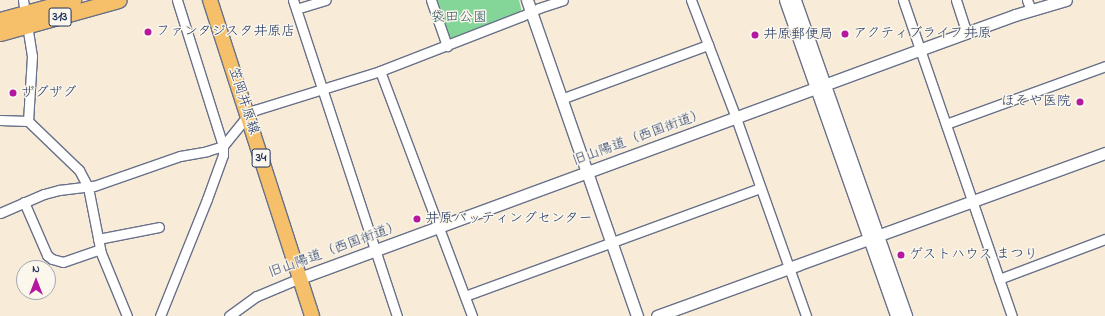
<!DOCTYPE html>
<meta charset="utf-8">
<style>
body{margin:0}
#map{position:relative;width:1105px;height:316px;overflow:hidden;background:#f8ebd8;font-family:"Indie Flower","Klee One",sans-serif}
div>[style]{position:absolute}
.green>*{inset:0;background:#84d698}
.roads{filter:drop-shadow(1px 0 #687189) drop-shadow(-1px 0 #687189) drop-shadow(0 1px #687189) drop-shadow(0 -1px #687189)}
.minor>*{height:9px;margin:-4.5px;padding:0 4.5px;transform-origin:4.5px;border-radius:4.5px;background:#fff}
.tertiary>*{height:11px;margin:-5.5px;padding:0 5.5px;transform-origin:5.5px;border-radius:5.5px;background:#fff}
.primary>*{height:14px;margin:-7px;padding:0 7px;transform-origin:7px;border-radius:7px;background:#f6c06b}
.trunk>*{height:15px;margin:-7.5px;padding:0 7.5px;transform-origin:7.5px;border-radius:7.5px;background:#f6c06b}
.dots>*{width:11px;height:11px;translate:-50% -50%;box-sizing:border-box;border:2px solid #fbf7ec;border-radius:50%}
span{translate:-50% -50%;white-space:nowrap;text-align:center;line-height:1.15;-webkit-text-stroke:3px #fbf7ec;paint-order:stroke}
.shield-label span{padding:1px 3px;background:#fbf7ec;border:1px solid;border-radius:3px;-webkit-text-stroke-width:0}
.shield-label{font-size:13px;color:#1b2f5e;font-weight:700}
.park-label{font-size:14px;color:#35596c}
.poi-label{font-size:14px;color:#1b2f5e}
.left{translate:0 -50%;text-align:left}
.right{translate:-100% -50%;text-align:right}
.street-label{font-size:14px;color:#1b2f5e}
.north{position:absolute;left:16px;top:260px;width:40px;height:40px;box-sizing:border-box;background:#fbf7ec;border:1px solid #a1a7b3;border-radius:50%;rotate:0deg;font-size:11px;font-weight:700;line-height:16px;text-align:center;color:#1b2f5e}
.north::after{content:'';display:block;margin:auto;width:14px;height:18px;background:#b5179e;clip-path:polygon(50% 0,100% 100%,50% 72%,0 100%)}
</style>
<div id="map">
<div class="green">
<i style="clip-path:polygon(434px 0,519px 0,522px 12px,452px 40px,447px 38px)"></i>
</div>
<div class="roads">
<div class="minor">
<i style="left:23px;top:0;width:57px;rotate:80.9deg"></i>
<i style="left:32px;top:56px;width:65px;rotate:93.5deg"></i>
<i style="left:28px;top:121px;width:71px;rotate:43.9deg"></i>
<i style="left:79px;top:170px;width:19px;rotate:62deg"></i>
<i style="left:88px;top:187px;width:67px;rotate:78.9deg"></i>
<i style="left:101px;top:253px;width:68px;rotate:67.6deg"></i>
<i style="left:293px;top:0;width:333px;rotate:71.8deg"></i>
<i style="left:431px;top:0;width:49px;rotate:70.8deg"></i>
<i style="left:691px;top:0;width:126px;rotate:69.1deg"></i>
<i style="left:736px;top:118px;width:210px;rotate:70.5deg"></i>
<i style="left:903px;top:0;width:334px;rotate:71deg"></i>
<i style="left:956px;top:0;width:35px;rotate:72deg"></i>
<i style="left:1027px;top:0;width:11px;rotate:68deg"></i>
<i style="left:296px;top:9px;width:31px;rotate:-17deg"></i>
<i style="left:380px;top:71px;width:262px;rotate:69.4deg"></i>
<i style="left:561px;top:99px;width:157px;rotate:-20.2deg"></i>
<i style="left:0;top:120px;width:28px;rotate:2deg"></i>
<i style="left:946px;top:124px;width:169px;rotate:-20deg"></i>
<i style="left:24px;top:202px;width:58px;rotate:66.5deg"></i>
<i style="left:47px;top:255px;width:6px;rotate:39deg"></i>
<i style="left:52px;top:259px;width:11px;rotate:15deg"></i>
<i style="left:63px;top:262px;width:39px;rotate:-19deg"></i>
<i style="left:0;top:213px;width:48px;rotate:-23.4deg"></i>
<i style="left:44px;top:194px;width:16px;rotate:-15deg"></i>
<i style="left:59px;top:190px;width:35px;rotate:-7deg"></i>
<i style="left:94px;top:186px;width:91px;rotate:-19.2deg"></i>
<i style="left:180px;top:156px;width:27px;rotate:-10deg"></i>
<i style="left:207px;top:151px;width:17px;rotate:-17deg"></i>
<i style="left:223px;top:146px;width:153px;rotate:-107.5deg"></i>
<i style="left:98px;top:239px;width:62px;rotate:-11.1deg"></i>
<i style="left:999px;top:279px;width:113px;rotate:-20.7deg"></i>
<i style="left:465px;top:296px;width:314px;rotate:-20.1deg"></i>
<i style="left:160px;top:316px;width:126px;rotate:-68.1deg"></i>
<i style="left:207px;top:199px;width:47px;rotate:-70deg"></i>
<i style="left:223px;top:155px;width:9px;rotate:-90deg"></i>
<i style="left:223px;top:146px;width:40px;rotate:-51deg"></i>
<i style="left:248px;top:115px;width:9px;rotate:-36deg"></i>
<i style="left:255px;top:110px;width:131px;rotate:-17.3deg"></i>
<i style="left:380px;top:71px;width:152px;rotate:-21.2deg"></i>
<i style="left:522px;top:16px;width:19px;rotate:-25deg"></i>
<i style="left:539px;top:8px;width:25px;rotate:-18deg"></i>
<i style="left:229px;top:316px;width:34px;rotate:-36deg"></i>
<i style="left:257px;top:296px;width:47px;rotate:-22.7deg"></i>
</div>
<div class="tertiary">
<i style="left:527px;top:0;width:335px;rotate:70.8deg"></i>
<i style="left:785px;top:0;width:335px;rotate:70.6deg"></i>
<i style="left:795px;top:0;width:335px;rotate:70.6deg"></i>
<i style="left:300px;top:278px;width:660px;rotate:-20.22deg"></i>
<i style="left:919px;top:50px;width:102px;rotate:-20deg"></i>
<i style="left:1015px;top:15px;width:53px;rotate:-16.4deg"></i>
<i style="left:657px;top:316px;width:477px;rotate:-20deg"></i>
</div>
<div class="primary">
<i style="left:210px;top:0;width:332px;rotate:72.1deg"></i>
</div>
<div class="trunk">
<i style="left:0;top:20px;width:76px;rotate:-15.3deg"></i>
<i style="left:0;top:33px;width:123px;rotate:-15.5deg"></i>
</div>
</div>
<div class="dots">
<i style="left:148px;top:32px;background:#b5179e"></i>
<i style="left:845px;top:34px;background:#b5179e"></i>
<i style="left:755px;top:35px;background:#b5179e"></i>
<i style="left:13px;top:93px;background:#b5179e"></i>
<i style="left:1080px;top:102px;background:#b5179e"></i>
<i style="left:417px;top:219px;background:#b5179e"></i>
<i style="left:901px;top:255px;background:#b5179e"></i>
</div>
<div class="shield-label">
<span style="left:60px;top:17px">313</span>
<span style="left:261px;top:158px">34</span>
</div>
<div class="park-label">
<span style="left:459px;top:18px">袋田公園</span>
</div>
<div class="poi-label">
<span class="left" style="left:156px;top:32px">ファンタジスタ井原店</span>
<span class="left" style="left:853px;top:34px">アクティブライフ井原</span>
<span class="left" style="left:763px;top:35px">井原郵便局</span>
<span class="left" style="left:21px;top:93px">ザグザグ</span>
<span class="right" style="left:1071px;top:102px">ほそや医院</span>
<span class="left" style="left:425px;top:219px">井原バッティングセンター</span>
<span class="left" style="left:909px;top:255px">ゲストハウス まつり</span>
</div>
<div class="street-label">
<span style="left:243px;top:101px;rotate:72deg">笠岡井原線</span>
<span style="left:639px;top:138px;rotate:-20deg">旧山陽道（西国街道）</span>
<span style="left:335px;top:250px;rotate:-20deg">旧山陽道（西国街道）</span>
</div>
<div class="north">N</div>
</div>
